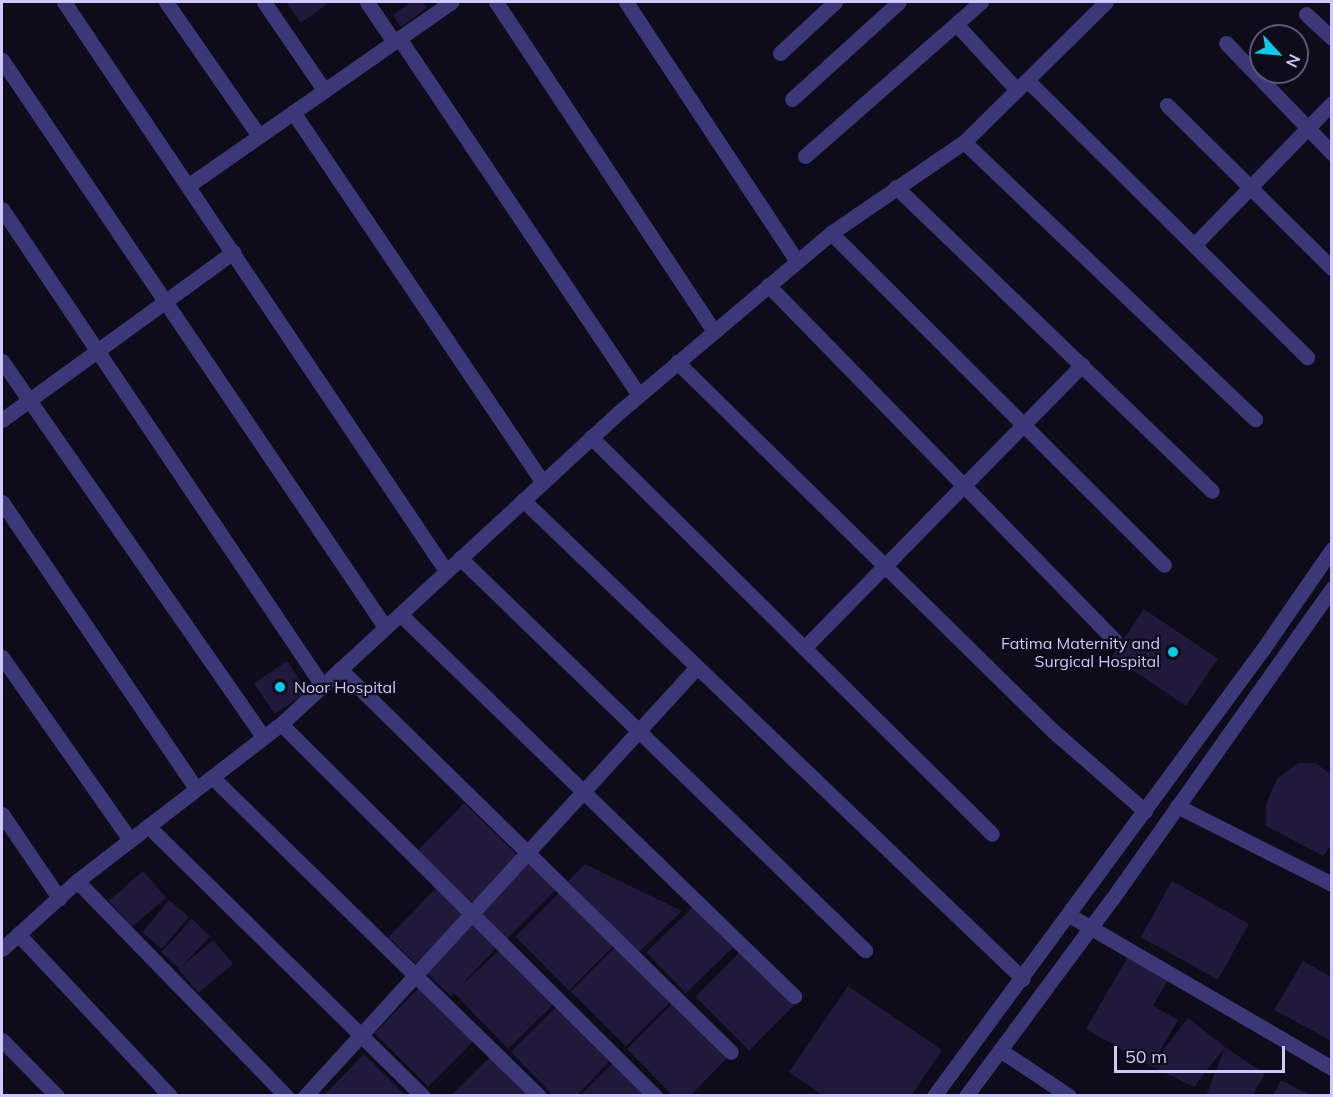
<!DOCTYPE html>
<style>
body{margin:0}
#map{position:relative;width:1333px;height:1097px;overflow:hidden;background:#0e0b1b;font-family:Mulish,sans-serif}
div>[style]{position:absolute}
.building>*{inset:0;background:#20193b;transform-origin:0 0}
.minor>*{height:15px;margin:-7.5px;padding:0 7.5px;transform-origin:7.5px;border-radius:7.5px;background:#3c3878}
.dots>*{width:16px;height:16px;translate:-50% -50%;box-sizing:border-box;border:3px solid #0e0b1b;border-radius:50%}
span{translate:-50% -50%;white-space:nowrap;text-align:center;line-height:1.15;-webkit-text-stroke:4.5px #0e0b1b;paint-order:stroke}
.poi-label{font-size:16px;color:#cfc8fc}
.right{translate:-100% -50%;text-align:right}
.left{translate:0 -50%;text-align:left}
.frame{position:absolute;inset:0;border:3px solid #cfc8fc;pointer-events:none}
.north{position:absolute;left:1249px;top:24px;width:60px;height:60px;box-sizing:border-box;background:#0e0b1b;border:2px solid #5b5775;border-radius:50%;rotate:116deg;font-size:16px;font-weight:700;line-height:24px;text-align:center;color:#cfc8fc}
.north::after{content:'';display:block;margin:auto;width:21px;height:27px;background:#0acbe6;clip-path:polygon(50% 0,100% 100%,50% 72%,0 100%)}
.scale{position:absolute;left:1114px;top:1046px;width:171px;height:27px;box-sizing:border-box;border:3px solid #cfc8fc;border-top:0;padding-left:8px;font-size:18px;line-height:21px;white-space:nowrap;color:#cfc8fc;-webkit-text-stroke:4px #0e0b1b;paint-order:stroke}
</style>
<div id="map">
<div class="building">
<i style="clip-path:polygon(286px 2px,325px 2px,327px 4px,301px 23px)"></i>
<i style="clip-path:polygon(411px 2px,422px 2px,427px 8px,401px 27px,393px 15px)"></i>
<i style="left:1144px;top:609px;width:89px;height:57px;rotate:34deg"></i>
<i style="left:287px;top:661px;width:37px;height:40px;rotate:56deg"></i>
<i style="clip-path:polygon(1298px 763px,1315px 763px,1332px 775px,1332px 844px,1323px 856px,1266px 826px,1266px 804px,1277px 779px)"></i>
<i style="left:464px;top:803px;width:77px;height:66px;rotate:44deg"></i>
<i style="left:530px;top:862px;width:38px;height:71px;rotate:45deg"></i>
<i style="clip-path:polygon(585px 864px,682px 911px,638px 953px,568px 881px)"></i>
<i style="left:143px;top:871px;width:35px;height:45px;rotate:49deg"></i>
<i style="left:1172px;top:881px;width:88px;height:64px;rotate:29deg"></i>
<i style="left:437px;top:887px;width:39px;height:70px;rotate:44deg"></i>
<i style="left:562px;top:890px;width:76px;height:66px;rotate:45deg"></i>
<i style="left:169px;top:900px;width:26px;height:42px;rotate:40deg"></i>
<i style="left:693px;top:907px;width:57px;height:65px;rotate:46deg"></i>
<i style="left:192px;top:919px;width:25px;height:45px;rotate:43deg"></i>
<i style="clip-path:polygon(471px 920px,498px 946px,459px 988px,503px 947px,556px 1002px,508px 1049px,454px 993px,451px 996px,424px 971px)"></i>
<i style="left:213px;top:940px;width:31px;height:45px;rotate:50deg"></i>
<i style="left:618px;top:944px;width:78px;height:67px;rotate:45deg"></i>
<i style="left:742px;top:950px;width:76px;height:66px;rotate:45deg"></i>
<i style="clip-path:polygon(1130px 953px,1170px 976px,1153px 1006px,1178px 1020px,1151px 1066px,1188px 1018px,1225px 1047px,1194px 1087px,1151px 1066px,1086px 1029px)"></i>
<i style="clip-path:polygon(1303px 961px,1332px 977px,1332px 1041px,1274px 1010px)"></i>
<i style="left:421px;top:986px;width:76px;height:66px;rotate:45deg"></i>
<i style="clip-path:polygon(848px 986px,942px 1050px,911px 1096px,824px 1096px,789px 1072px)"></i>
<i style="clip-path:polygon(674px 1002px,729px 1056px,690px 1096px,673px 1096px,627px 1049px)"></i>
<i style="clip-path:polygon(558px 1005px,612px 1059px,576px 1096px,554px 1096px,511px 1052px)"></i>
<i style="clip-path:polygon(1225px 1047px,1265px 1074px,1252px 1096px,1206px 1096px)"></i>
<i style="clip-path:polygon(364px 1054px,406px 1096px,323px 1096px)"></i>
<i style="clip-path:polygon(492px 1055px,533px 1096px,451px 1096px)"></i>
<i style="clip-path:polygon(614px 1062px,648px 1096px,580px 1096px)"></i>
<i style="clip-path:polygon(1281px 1080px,1312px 1096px,1273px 1096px)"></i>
</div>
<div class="minor">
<i style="left:64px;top:2px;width:685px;rotate:56.12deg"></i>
<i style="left:166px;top:2px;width:163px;rotate:55.2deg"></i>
<i style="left:264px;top:2px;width:107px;rotate:55.7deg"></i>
<i style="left:367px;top:2px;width:48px;rotate:56deg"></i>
<i style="left:496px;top:2px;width:395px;rotate:56.5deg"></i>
<i style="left:626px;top:2px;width:310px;rotate:56.6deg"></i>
<i style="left:1306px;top:14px;width:35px;rotate:43deg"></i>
<i style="left:956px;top:24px;width:90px;rotate:47.3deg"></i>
<i style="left:399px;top:38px;width:430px;rotate:56.1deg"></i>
<i style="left:1226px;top:43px;width:153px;rotate:46.1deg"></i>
<i style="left:780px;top:53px;width:75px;rotate:-42.8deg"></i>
<i style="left:2px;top:60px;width:684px;rotate:55.96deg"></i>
<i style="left:1027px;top:80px;width:394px;rotate:44.7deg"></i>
<i style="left:792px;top:99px;width:144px;rotate:-42.2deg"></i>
<i style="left:1167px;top:105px;width:232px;rotate:44.7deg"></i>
<i style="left:293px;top:112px;width:447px;rotate:56deg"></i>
<i style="left:964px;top:142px;width:402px;rotate:43.6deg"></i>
<i style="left:805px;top:156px;width:234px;rotate:-41.2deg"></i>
<i style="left:189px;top:185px;width:320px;rotate:-34.9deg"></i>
<i style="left:896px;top:187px;width:438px;rotate:43.9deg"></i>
<i style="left:2px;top:209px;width:574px;rotate:56.09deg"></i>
<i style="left:831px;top:233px;width:470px;rotate:44.9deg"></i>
<i style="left:1194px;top:245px;width:198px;rotate:-45.8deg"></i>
<i style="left:768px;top:285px;width:496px;rotate:45.7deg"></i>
<i style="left:2px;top:361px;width:458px;rotate:55.2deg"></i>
<i style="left:677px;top:362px;width:527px;rotate:44.46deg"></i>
<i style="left:1053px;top:731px;width:122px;rotate:41deg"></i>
<i style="left:2px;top:420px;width:286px;rotate:-36deg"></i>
<i style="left:591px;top:437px;width:564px;rotate:44.71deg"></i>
<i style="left:523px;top:500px;width:692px;rotate:43.77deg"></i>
<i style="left:2px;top:502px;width:346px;rotate:55.9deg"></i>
<i style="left:460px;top:558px;width:564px;rotate:44.07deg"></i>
<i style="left:400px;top:614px;width:549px;rotate:44.11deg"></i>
<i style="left:804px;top:648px;width:397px;rotate:-45.5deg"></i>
<i style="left:2px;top:657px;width:223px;rotate:55deg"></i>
<i style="left:340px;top:669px;width:547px;rotate:44.41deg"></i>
<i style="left:281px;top:724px;width:528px;rotate:44.85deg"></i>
<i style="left:212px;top:777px;width:457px;rotate:44.3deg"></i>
<i style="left:1177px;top:806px;width:174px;rotate:26.7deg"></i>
<i style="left:2px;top:814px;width:102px;rotate:55.8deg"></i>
<i style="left:148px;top:826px;width:385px;rotate:44.5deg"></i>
<i style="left:77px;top:881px;width:300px;rotate:45.8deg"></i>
<i style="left:1069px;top:915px;width:304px;rotate:30.2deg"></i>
<i style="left:18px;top:934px;width:222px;rotate:46.8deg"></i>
<i style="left:2px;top:949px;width:101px;rotate:-42.2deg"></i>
<i style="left:77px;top:881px;width:257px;rotate:-37.6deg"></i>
<i style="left:281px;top:724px;width:459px;rotate:-42.7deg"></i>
<i style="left:618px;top:413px;width:279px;rotate:-40.2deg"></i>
<i style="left:831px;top:233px;width:161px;rotate:-34.4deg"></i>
<i style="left:964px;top:142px;width:199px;rotate:-44.6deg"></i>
<i style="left:2px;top:1040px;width:78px;rotate:45.5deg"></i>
<i style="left:1000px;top:1050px;width:83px;rotate:33.7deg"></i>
<i style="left:305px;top:1096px;width:581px;rotate:-47.58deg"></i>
<i style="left:934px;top:1096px;width:555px;rotate:-53.65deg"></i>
<i style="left:1263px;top:649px;width:121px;rotate:-55.4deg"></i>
<i style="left:966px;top:1096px;width:245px;rotate:-53.5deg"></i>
<i style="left:1112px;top:899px;width:381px;rotate:-54.7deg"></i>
</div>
<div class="dots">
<i style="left:1173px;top:652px;background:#0acbe6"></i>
<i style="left:280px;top:687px;background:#0acbe6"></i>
</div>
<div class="poi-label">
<span class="right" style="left:1160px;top:652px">Fatima Maternity and<br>Surgical Hospital</span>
<span class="left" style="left:294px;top:687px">Noor Hospital</span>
</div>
<div class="frame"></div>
<div class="north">N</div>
<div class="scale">50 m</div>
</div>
